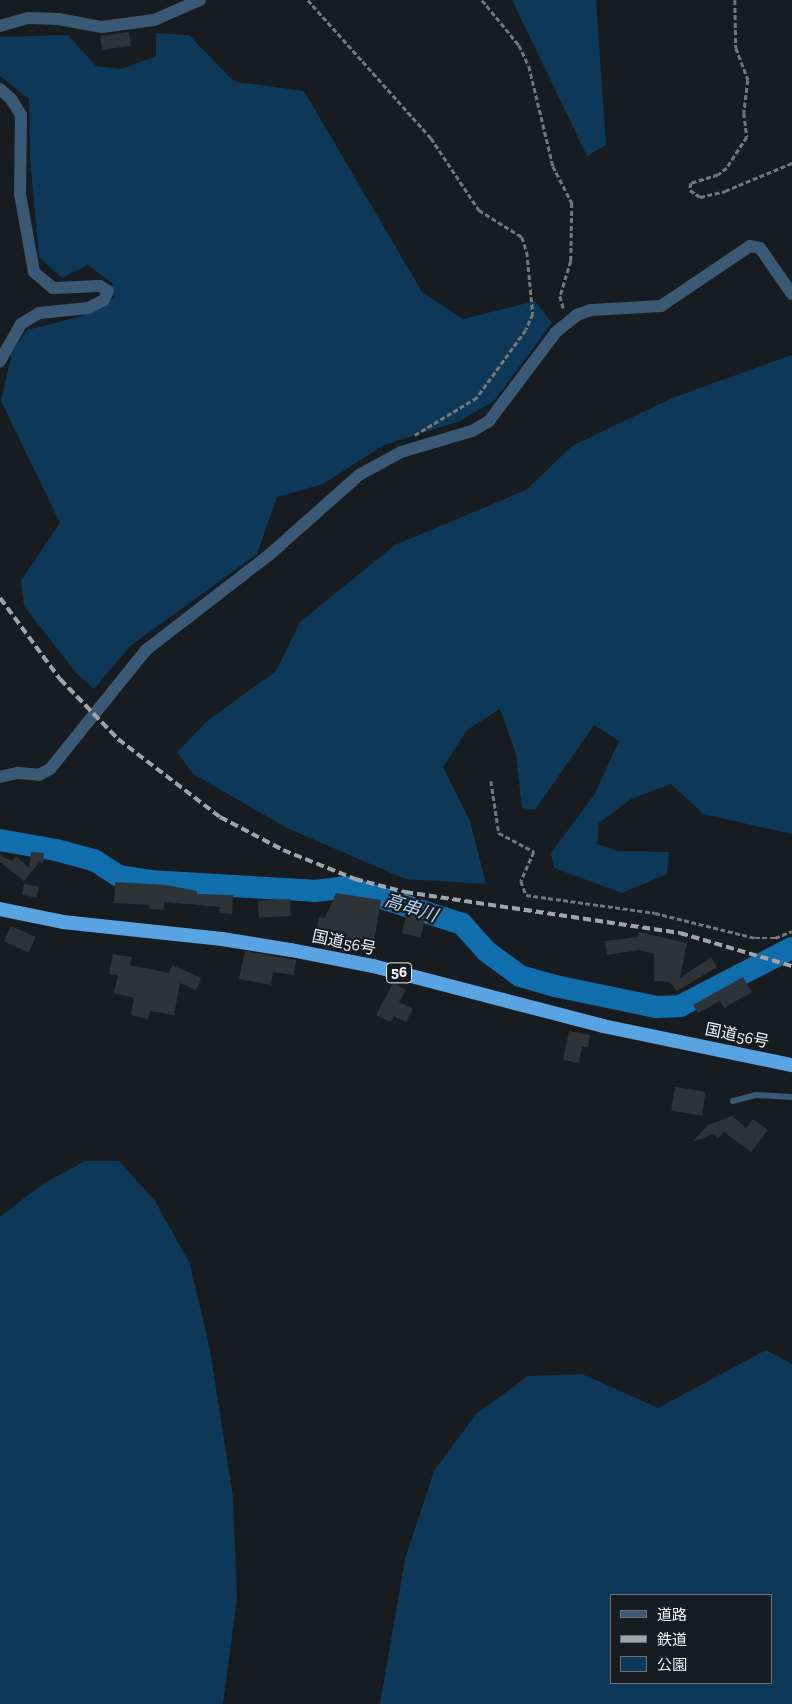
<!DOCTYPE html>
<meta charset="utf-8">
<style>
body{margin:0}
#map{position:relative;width:792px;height:1704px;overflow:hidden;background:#171c20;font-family:"Zilla Slab","Noto Sans JP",serif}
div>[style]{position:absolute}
.green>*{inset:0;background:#0e3857}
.river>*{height:22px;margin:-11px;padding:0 11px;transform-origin:11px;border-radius:11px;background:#106ead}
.building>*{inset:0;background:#2e3337;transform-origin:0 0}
.path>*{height:2.5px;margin-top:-1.25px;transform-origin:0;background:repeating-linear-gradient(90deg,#74787b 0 5px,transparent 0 7.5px)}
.service>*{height:6px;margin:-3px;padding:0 3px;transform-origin:3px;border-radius:3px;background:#3a5974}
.minor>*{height:12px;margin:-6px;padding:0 6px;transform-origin:6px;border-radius:6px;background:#3a5974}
.trunk>*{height:14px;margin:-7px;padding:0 7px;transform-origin:7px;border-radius:7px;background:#58a3e1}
.rail>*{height:4px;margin-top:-2px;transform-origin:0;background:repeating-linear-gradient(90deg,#a1a4a8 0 8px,transparent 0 12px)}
span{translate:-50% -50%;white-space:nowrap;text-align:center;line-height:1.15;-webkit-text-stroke:4.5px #171c20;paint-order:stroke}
.shield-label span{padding:1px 4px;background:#171c20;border:1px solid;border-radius:4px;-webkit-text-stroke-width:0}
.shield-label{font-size:15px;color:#f0f3f6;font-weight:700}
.street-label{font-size:16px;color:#f0f3f6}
.water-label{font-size:18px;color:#aed4f7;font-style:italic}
.legend{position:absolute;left:610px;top:1594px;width:162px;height:90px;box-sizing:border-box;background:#171c20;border:1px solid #6e7276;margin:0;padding:6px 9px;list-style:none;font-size:15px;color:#f0f3f6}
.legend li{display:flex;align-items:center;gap:10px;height:25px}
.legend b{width:25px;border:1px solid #6e7276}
</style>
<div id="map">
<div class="green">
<i style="clip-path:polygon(512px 0,596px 0,606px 145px,587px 156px)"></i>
<i style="clip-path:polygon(156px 33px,189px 35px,229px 77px,237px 82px,304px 91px,422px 292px,463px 319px,535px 301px,552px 323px,494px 401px,460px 421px,384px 445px,323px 484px,277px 497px,257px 554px,129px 647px,94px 689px,77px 674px,24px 606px,21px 581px,60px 523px,1px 401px,12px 352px,27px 330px,82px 316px,114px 298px,112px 283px,88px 265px,62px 278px,39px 257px,30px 157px,29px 99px,0 76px,0 37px,68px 35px,96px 66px,122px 69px,156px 56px)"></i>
<i style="clip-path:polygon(792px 355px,792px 834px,703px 814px,671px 784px,631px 799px,599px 823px,597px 844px,618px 851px,669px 852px,667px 874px,622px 893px,554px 868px,551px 853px,594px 795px,619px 741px,594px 725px,535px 810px,522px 808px,516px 754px,500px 709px,467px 730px,443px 767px,470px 821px,486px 884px,405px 879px,287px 828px,193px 774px,177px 752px,206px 722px,276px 671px,300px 622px,395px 545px,526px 490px,572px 446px,672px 398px)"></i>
<i style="clip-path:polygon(85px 1161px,119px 1161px,155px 1201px,190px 1264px,210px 1350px,233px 1497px,237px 1598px,223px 1704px,0 1704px,0 1217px,41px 1185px)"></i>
<i style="clip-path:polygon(evenodd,766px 1350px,792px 1364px,792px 1704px,380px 1704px,405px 1559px,434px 1471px,476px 1414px,528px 1376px,582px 1374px,658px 1408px,766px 1350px,611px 1595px,771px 1595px,771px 1683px,611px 1683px,611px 1595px)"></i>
</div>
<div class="river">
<i style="left:0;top:840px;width:57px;rotate:10.1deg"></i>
<i style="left:56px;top:850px;width:39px;rotate:15deg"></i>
<i style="left:94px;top:860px;width:30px;rotate:33deg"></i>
<i style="left:119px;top:876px;width:30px;rotate:9deg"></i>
<i style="left:149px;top:881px;width:166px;rotate:3.4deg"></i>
<i style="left:315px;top:891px;width:33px;rotate:-7deg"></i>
<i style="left:348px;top:887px;width:120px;rotate:18deg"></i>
<i style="left:462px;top:924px;width:36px;rotate:48deg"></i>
<i style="left:486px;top:951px;width:42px;rotate:36.3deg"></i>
<i style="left:520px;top:976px;width:36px;rotate:16deg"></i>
<i style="left:555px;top:986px;width:103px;rotate:11.7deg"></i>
<i style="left:656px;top:1007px;width:24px;rotate:-2deg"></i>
<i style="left:680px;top:1006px;width:126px;rotate:-27.4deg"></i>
</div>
<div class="building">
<i style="left:129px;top:32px;width:14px;height:29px;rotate:82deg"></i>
<i style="clip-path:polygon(31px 852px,44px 853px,43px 863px,39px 863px,24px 881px,0 862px,0 855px,12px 861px,16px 856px,29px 868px)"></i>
<i style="clip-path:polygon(115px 882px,166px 885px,197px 891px,197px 894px,233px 895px,232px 914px,219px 913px,220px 907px,164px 902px,164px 910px,149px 909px,150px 905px,114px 903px)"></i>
<i style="left:24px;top:884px;width:15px;height:11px;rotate:11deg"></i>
<i style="clip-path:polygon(336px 893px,381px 900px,373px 948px,315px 939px,319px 917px,325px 918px)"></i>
<i style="left:290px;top:899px;width:17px;height:32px;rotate:87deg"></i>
<i style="left:406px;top:915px;width:19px;height:19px;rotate:12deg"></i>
<i style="left:11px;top:926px;width:27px;height:17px;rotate:24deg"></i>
<i style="clip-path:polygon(639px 932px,687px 943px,680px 978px,711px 957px,717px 967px,677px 991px,670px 982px,654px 981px,654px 954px,640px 950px,607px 955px,605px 941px,638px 937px)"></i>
<i style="clip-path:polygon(245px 951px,296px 960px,294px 975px,273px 972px,271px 985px,239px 979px)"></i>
<i style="clip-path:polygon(113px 954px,132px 957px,130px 965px,169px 973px,172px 965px,201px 978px,196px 990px,180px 983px,174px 1015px,150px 1011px,148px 1019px,131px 1015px,134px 998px,114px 993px,118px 975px,109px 974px)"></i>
<i style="clip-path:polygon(743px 977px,752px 992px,724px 1008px,720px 1001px,698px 1013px,693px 1005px)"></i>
<i style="clip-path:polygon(393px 983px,406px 990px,399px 1002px,413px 1009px,406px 1022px,394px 1016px,391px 1022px,376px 1015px)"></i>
<i style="clip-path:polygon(569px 1031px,590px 1035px,588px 1047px,582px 1047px,579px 1063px,563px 1060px)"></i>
<i style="left:675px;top:1087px;width:31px;height:24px;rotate:9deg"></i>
<i style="clip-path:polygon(732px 1116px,746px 1128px,753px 1119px,768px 1130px,751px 1152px,724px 1132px,718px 1138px,714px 1134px,692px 1142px,708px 1125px)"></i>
</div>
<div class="path">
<i style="left:308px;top:0;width:185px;rotate:48.3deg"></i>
<i style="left:431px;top:138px;width:87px;rotate:56.3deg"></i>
<i style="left:479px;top:210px;width:51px;rotate:32.1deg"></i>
<i style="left:522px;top:237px;width:16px;rotate:72deg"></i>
<i style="left:527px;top:252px;width:62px;rotate:84.5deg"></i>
<i style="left:533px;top:314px;width:17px;rotate:114deg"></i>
<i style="left:526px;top:330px;width:84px;rotate:125.8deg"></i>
<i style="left:477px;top:398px;width:74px;rotate:148.9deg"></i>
<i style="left:482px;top:0;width:58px;rotate:50.6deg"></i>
<i style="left:519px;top:45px;width:23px;rotate:65deg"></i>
<i style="left:529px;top:66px;width:103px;rotate:76.5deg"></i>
<i style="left:553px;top:166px;width:42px;rotate:62.8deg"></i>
<i style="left:572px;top:203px;width:58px;rotate:91deg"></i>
<i style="left:571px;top:261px;width:37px;rotate:107deg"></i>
<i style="left:560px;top:296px;width:15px;rotate:74deg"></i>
<i style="left:735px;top:0;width:48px;rotate:88.8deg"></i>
<i style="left:736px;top:48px;width:34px;rotate:69deg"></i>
<i style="left:748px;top:80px;width:33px;rotate:97deg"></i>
<i style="left:744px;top:113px;width:24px;rotate:83deg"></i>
<i style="left:747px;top:137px;width:37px;rotate:123deg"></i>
<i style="left:727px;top:168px;width:11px;rotate:142deg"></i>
<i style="left:718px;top:175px;width:28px;rotate:163deg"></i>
<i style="left:691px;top:183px;width:7px;rotate:98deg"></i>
<i style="left:690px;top:190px;width:12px;rotate:35deg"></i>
<i style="left:700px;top:197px;width:26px;rotate:-13deg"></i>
<i style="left:725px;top:191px;width:73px;rotate:-22.7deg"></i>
<i style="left:491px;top:781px;width:53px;rotate:81.3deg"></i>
<i style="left:499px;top:833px;width:40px;rotate:28deg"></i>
<i style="left:534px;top:852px;width:32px;rotate:114deg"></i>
<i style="left:521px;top:881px;width:15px;rotate:70deg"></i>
<i style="left:526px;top:895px;width:130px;rotate:7.9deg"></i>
<i style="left:655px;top:913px;width:103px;rotate:14deg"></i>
<i style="left:755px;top:938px;width:20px"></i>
<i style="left:775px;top:938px;width:18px;rotate:-22deg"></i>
</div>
<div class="service">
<i style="left:733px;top:1101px;width:24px;rotate:-15deg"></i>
<i style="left:756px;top:1095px;width:36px;rotate:3deg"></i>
</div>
<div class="minor">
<i style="left:0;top:26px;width:29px;rotate:-16deg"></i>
<i style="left:28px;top:18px;width:30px;rotate:2deg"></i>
<i style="left:58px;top:19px;width:45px;rotate:10.3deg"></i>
<i style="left:102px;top:27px;width:52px;rotate:-7.7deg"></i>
<i style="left:154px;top:20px;width:50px;rotate:-23.5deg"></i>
<i style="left:0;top:89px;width:15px;rotate:42deg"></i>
<i style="left:11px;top:99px;width:19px;rotate:58deg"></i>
<i style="left:21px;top:115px;width:79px;rotate:90.7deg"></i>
<i style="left:20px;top:194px;width:79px;rotate:79.8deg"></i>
<i style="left:34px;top:272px;width:25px;rotate:40deg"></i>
<i style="left:53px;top:288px;width:47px;rotate:-2.4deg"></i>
<i style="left:100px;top:286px;width:9px;rotate:32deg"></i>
<i style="left:108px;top:291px;width:10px;rotate:114deg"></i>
<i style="left:104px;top:300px;width:18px;rotate:153deg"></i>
<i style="left:88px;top:308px;width:49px;rotate:174.2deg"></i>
<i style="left:39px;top:313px;width:21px;rotate:149deg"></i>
<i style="left:21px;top:324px;width:43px;rotate:119.6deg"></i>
<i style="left:0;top:777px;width:18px;rotate:-13deg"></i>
<i style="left:18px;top:773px;width:21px;rotate:5deg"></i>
<i style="left:39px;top:775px;width:13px;rotate:-29deg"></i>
<i style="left:50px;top:769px;width:153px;rotate:-51.1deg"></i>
<i style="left:146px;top:650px;width:155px;rotate:-37.7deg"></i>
<i style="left:269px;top:555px;width:120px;rotate:-41.6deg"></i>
<i style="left:359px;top:475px;width:48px;rotate:-28.7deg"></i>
<i style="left:401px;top:452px;width:74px;rotate:-16.5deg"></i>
<i style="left:472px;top:431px;width:20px;rotate:-30deg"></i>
<i style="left:489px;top:421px;width:111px;rotate:-53deg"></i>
<i style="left:556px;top:332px;width:27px;rotate:-39deg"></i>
<i style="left:577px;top:315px;width:15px;rotate:-20deg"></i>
<i style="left:591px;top:310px;width:70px;rotate:-3.3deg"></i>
<i style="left:661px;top:306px;width:107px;rotate:-34deg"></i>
<i style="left:750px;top:246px;width:10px;rotate:11deg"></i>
<i style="left:760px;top:248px;width:56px;rotate:55.2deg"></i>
</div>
<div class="trunk">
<i style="left:0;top:909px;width:64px;rotate:11.7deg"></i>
<i style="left:63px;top:922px;width:160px;rotate:6.1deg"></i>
<i style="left:222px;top:939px;width:70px;rotate:9.1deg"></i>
<i style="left:291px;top:950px;width:84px;rotate:11deg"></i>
<i style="left:373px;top:966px;width:238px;rotate:14.6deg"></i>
<i style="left:603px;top:1026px;width:193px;rotate:11.7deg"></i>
</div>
<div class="rail">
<i style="left:0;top:598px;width:101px;rotate:53.5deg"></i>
<i style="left:60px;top:679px;width:83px;rotate:46deg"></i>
<i style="left:118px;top:739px;width:128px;rotate:37.4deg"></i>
<i style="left:220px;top:817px;width:71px;rotate:27.6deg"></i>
<i style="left:283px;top:850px;width:78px;rotate:21.9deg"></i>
<i style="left:355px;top:879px;width:52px;rotate:14.6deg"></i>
<i style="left:405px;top:892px;width:278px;rotate:8.5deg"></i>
<i style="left:680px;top:933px;width:117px;rotate:16.4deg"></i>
</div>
<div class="shield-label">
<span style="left:399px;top:973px">56</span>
</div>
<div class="street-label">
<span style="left:344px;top:943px;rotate:12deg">国道56号</span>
<span style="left:737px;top:1036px;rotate:12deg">国道56号</span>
</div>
<div class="water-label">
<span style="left:411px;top:908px;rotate:18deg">高串川</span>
</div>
<ul class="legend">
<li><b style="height:6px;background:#3a5974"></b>道路</li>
<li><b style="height:6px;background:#a1a4a8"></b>鉄道</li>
<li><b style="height:14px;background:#0e3857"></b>公園</li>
</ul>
</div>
